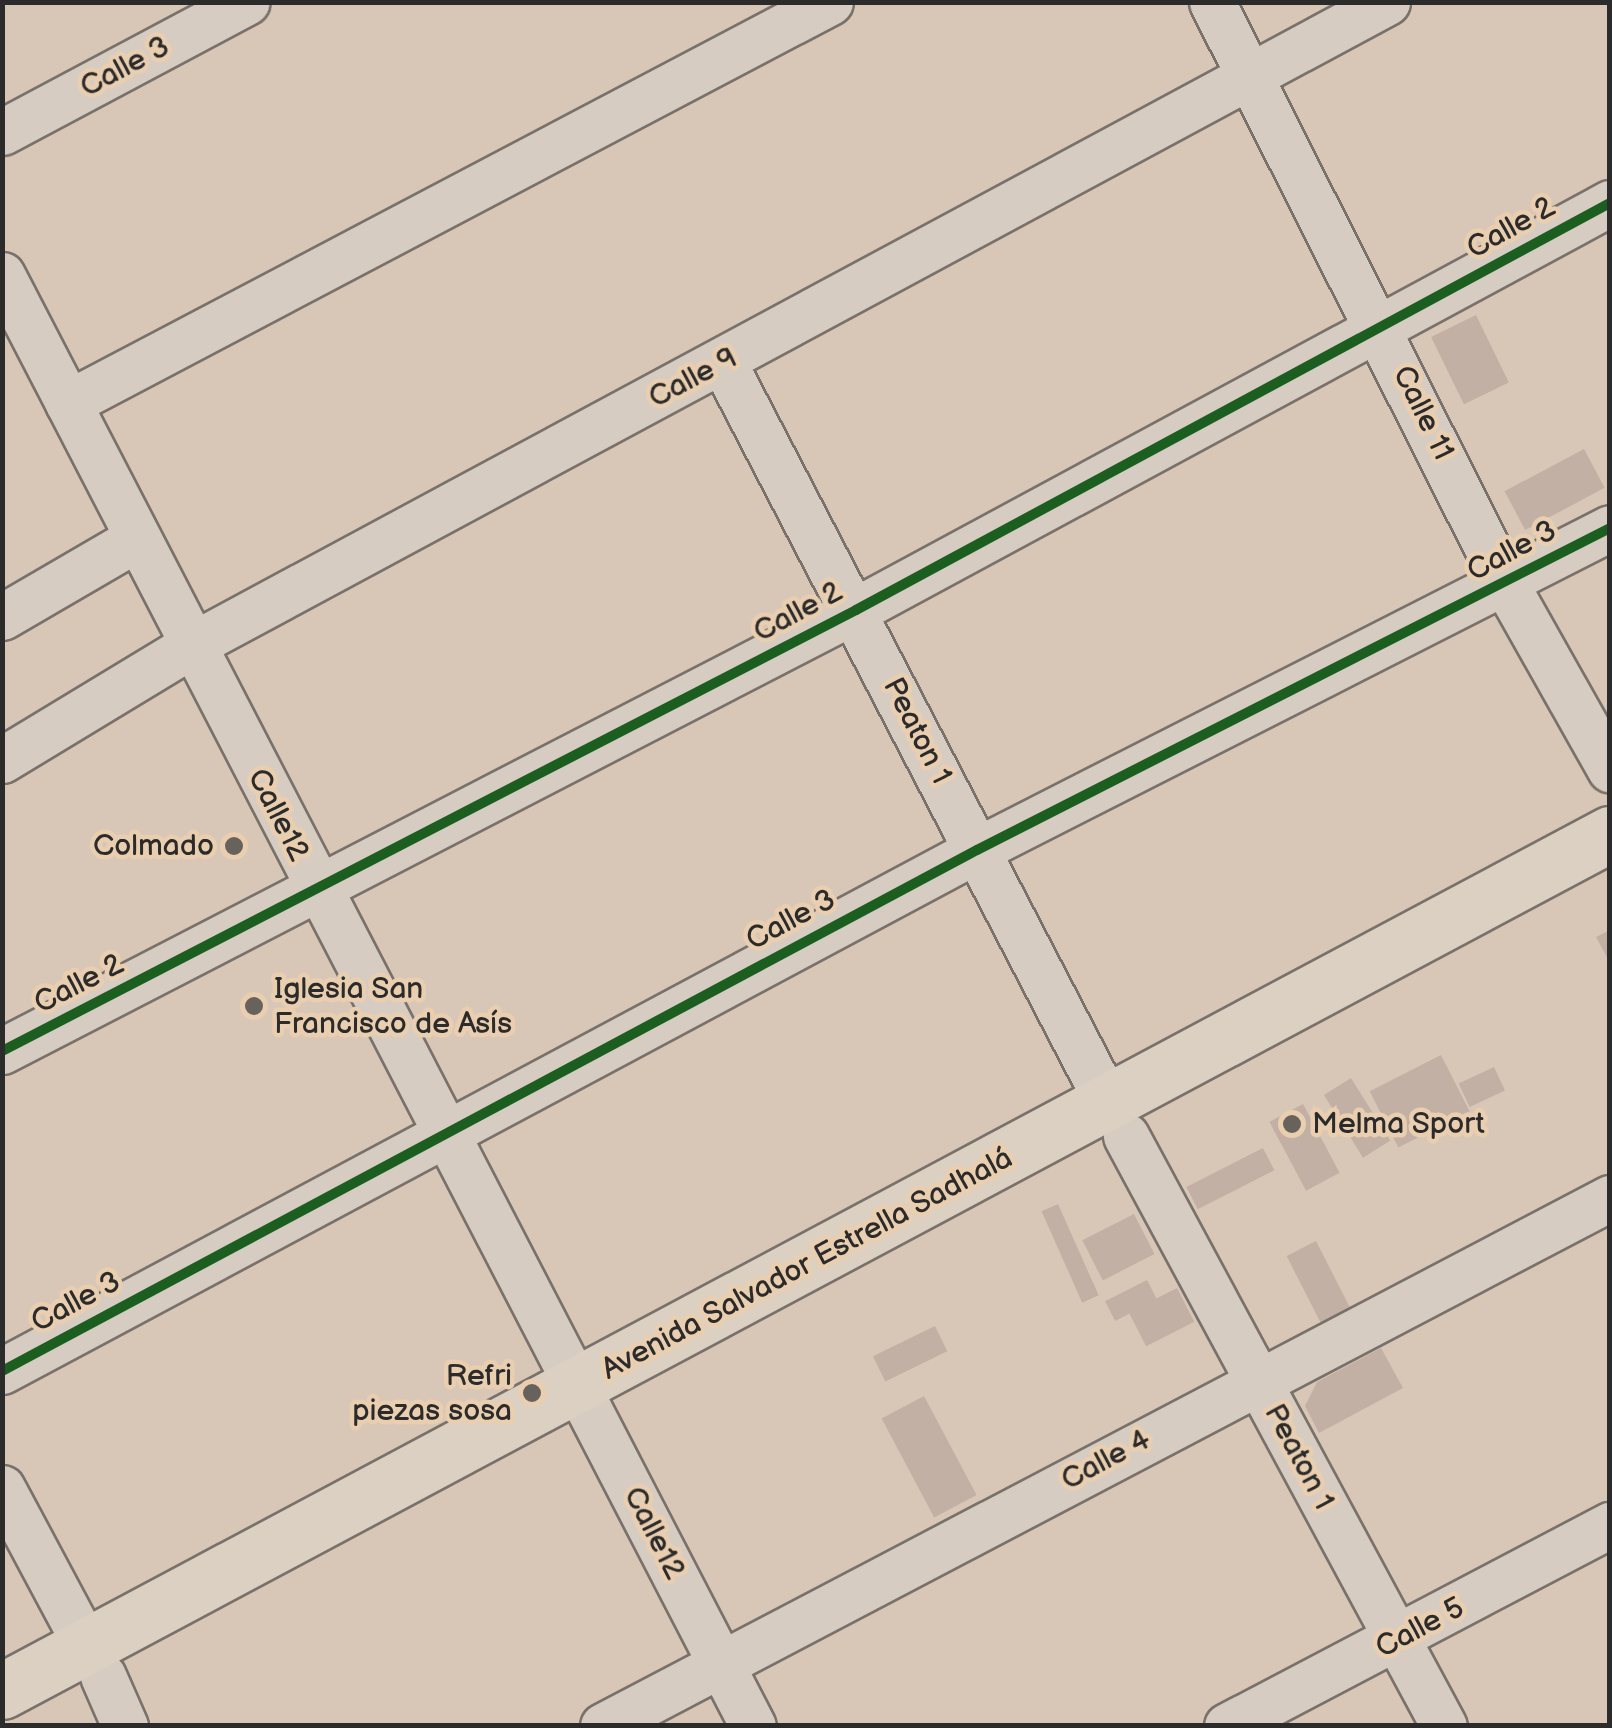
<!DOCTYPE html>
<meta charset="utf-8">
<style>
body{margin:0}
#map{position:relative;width:1612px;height:1728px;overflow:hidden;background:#d8c7b7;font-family:"Balsamiq Sans",sans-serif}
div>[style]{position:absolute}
.building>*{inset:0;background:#c2b0a5;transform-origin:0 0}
.roads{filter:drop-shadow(2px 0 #79716a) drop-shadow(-2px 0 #79716a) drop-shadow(0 2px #79716a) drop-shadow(0 -2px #79716a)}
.minor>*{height:45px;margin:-22.5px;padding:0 22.5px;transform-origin:22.5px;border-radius:22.5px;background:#d6ccc1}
.major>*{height:55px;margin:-27.5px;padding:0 27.5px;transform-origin:27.5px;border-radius:27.5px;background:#dbd0c1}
.cycleway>*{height:10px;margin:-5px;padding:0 5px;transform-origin:5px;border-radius:5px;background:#1b5e20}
.dots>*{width:28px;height:28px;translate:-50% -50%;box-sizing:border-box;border:5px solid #e9ceb0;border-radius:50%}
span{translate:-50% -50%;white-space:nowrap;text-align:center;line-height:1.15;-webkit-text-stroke:9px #e9ceb0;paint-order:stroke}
.street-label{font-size:30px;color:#2b2b2b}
.poi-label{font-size:30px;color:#2b2b2b}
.right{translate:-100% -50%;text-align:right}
.left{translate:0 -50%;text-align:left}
.frame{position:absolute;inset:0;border:5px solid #2b2b2b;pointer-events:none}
</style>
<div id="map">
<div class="building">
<i style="left:1476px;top:315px;width:75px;height:50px;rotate:64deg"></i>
<i style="left:1584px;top:449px;width:44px;height:90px;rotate:62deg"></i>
<i style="clip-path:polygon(1610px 930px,1610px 963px,1596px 937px)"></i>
<i style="left:1441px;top:1055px;width:63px;height:80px;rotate:63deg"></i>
<i style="left:1494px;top:1067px;width:26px;height:39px;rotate:65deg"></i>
<i style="left:1351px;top:1078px;width:74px;height:32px;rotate:58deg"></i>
<i style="left:1303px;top:1104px;width:78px;height:38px;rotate:62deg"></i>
<i style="left:1263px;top:1148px;width:25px;height:86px;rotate:63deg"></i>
<i style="left:1058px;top:1204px;width:100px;height:18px;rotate:66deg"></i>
<i style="left:1134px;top:1214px;width:45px;height:58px;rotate:63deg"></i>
<i style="left:1316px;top:1241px;width:77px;height:33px;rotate:63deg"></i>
<i style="left:1147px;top:1280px;width:22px;height:47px;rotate:63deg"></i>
<i style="left:1177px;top:1288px;width:38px;height:54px;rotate:63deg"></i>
<i style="left:935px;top:1326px;width:28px;height:69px;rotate:64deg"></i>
<i style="clip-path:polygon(1381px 1348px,1403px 1388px,1319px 1433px,1305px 1406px,1317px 1382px)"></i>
<i style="left:924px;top:1396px;width:112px;height:48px;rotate:62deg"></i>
</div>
<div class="roads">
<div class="minor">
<i style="left:1212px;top:2px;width:651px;rotate:63.24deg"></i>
<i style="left:1505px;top:583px;width:214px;rotate:60.6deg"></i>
<i style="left:2px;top:132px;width:277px;rotate:-28deg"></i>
<i style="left:2px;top:275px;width:1634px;rotate:62.64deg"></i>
<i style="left:723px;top:362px;width:835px;rotate:62.55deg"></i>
<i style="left:68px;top:403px;width:861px;rotate:-27.76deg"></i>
<i style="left:2px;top:617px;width:157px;rotate:-30.2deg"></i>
<i style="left:2px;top:760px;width:222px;rotate:-31.2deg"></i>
<i style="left:192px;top:645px;width:1357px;rotate:-28.28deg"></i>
<i style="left:2px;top:1051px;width:961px;rotate:-27.31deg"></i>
<i style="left:856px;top:610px;width:857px;rotate:-28.36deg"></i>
<i style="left:1126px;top:1136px;width:670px;rotate:61.68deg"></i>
<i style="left:2px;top:1371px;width:1105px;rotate:-28.12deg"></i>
<i style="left:977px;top:850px;width:710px;rotate:-26.96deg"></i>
<i style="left:2px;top:1488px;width:180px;rotate:61.9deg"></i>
<i style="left:103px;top:1676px;width:55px;rotate:66.3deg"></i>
<i style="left:603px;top:1726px;width:1137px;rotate:-27.67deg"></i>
<i style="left:1227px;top:1726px;width:433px;rotate:-27.7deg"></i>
</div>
<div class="major">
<i style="left:2px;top:1691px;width:1822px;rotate:-28.06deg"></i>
</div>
</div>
<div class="cycleway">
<i style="left:2px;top:1051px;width:961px;rotate:-27.31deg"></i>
<i style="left:856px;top:610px;width:857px;rotate:-28.36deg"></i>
<i style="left:2px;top:1371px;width:1105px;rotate:-28.12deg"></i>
<i style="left:977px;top:850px;width:710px;rotate:-26.96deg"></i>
</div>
<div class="dots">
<i style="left:234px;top:846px;background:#68625c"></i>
<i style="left:254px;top:1006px;background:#68625c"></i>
<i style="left:1292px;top:1124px;background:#68625c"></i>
<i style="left:532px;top:1393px;background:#68625c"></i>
</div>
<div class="street-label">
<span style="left:125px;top:67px;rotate:-28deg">Calle 3</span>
<span style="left:1511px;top:228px;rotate:-29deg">Calle 2</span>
<span style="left:693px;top:378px;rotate:-28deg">Calle 9</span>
<span style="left:1423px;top:413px;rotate:64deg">Calle 11</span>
<span style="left:1512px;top:551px;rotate:-28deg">Calle 3</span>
<span style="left:798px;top:612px;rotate:-28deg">Calle 2</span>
<span style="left:917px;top:731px;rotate:63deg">Peaton 1</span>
<span style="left:278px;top:815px;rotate:63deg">Calle12</span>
<span style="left:791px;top:920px;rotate:-28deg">Calle 3</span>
<span style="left:79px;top:984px;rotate:-27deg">Calle 2</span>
<span style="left:807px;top:1264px;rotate:-28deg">Avenida Salvador Estrella Sadhalá</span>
<span style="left:76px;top:1302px;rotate:-28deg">Calle 3</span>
<span style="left:1299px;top:1457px;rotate:62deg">Peaton 1</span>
<span style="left:1106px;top:1460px;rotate:-28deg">Calle 4</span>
<span style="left:654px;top:1533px;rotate:63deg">Calle12</span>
<span style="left:1420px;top:1628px;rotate:-28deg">Calle 5</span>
</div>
<div class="poi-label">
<span class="right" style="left:214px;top:846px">Colmado</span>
<span class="left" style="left:274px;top:1006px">Iglesia San<br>Francisco de Asís</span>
<span class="left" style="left:1312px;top:1124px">Melma Sport</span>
<span class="right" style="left:512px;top:1393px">Refri<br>piezas sosa</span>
</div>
<div class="frame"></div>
</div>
